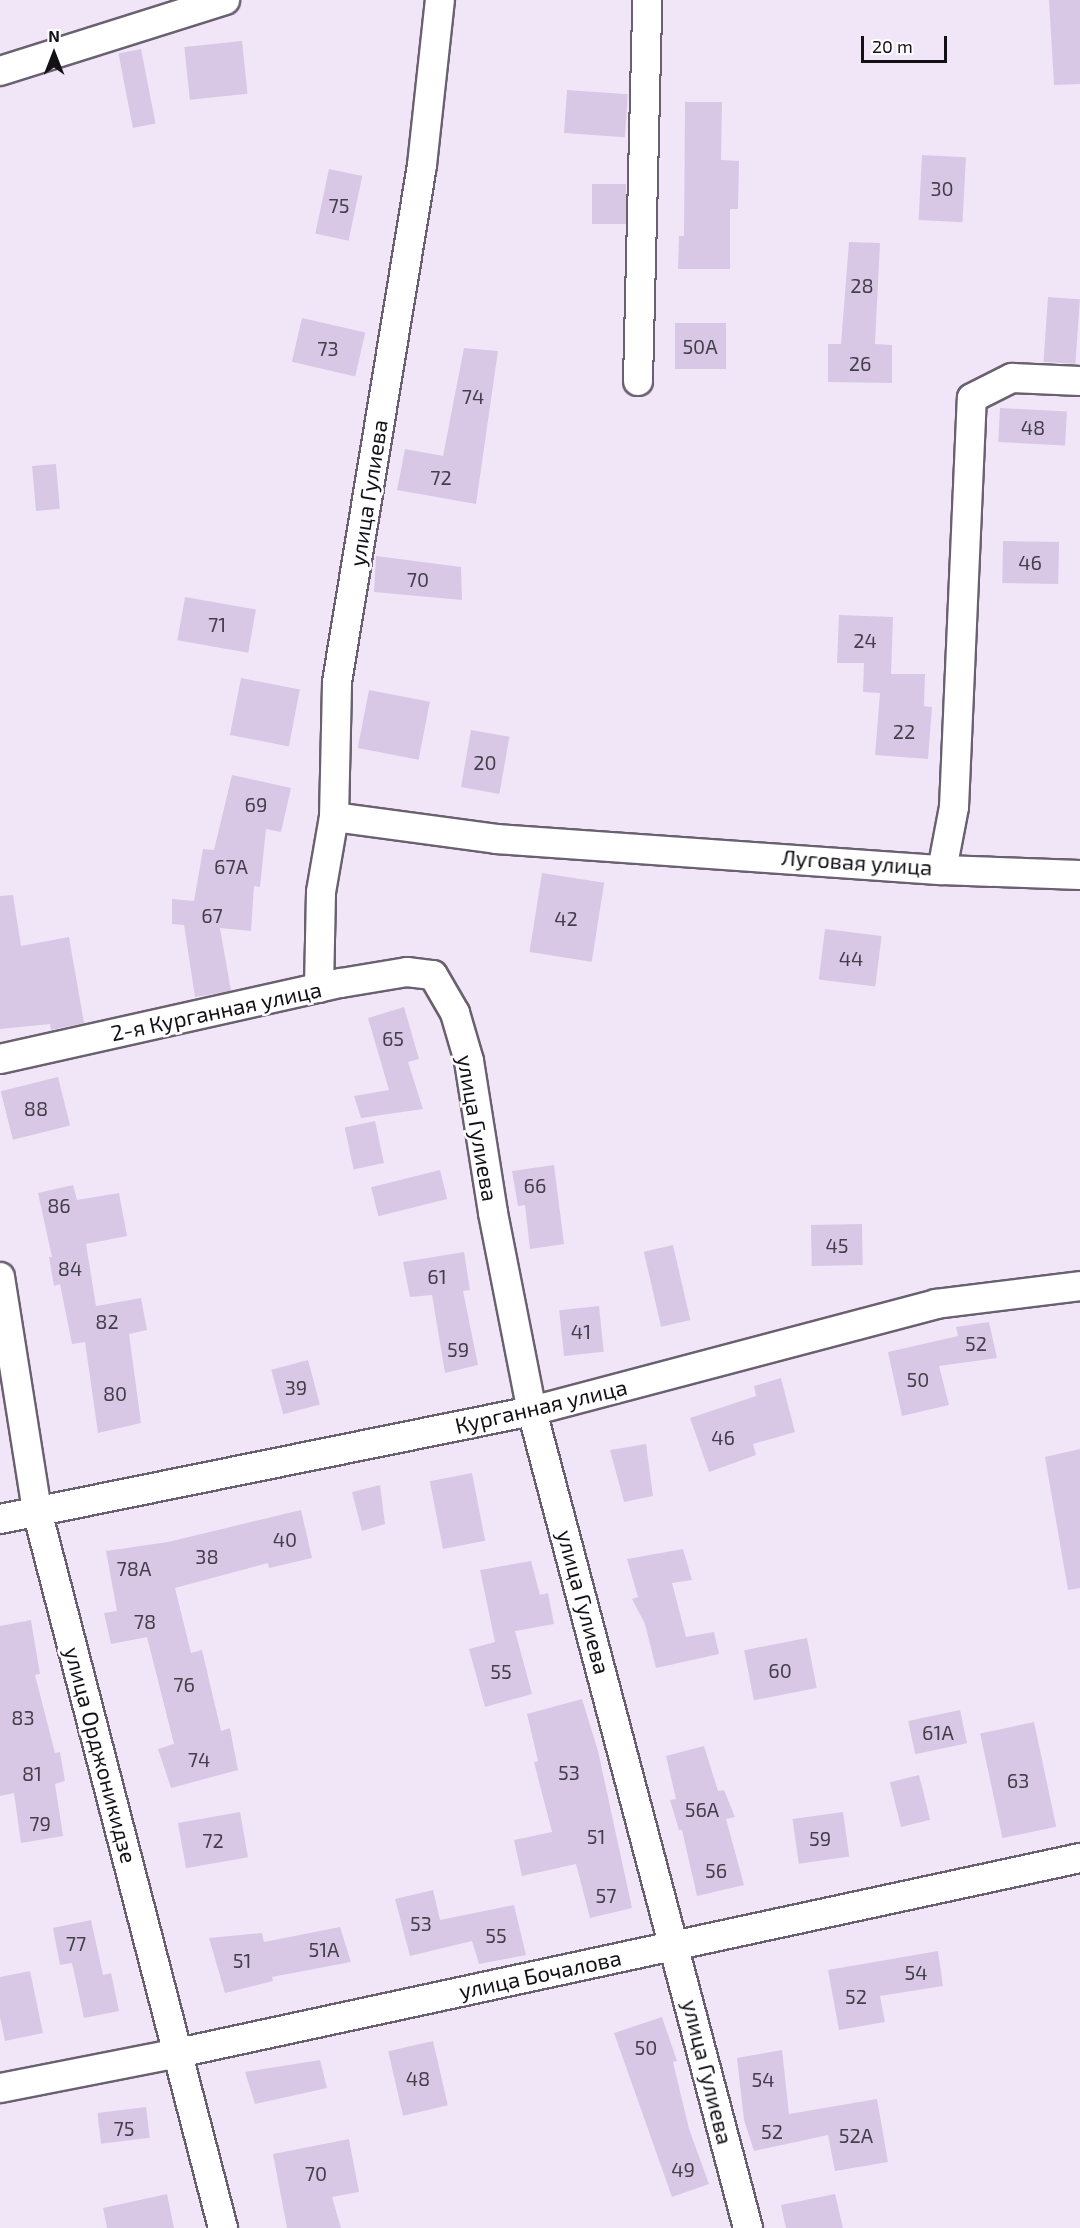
<!DOCTYPE html>
<meta charset="utf-8">
<style>
body{margin:0}
#map{position:relative;width:1080px;height:2228px;overflow:hidden;background:#f1e6f8;font-family:"Exo 2",sans-serif}
div>[style]{position:absolute}
.building>*{inset:0;background:#d8c8e5;transform-origin:0 0}
.roads{filter:drop-shadow(2px 0 #6a6170) drop-shadow(-2px 0 #6a6170) drop-shadow(0 2px #6a6170) drop-shadow(0 -2px #6a6170)}
.street>*{height:28px;margin:-14px;padding:0 14px;transform-origin:14px;border-radius:14px;background:#fff}
span{translate:-50% -50%;white-space:nowrap;text-align:center;line-height:1.15;-webkit-text-stroke:5px #fff;paint-order:stroke}
.number-label{font-size:20px;color:#443e4a}
.number-label span{-webkit-text-stroke-width:0}
.street-label{font-size:22px;color:#131016}
.north{position:absolute;left:24px;top:24px;width:60px;height:60px;-webkit-text-stroke:4px #fff;paint-order:stroke;rotate:0deg;font-size:16px;font-weight:700;line-height:24px;text-align:center;color:#131016}
.north::after{content:'';display:block;margin:auto;width:21px;height:27px;background:#131016;clip-path:polygon(50% 0,100% 100%,50% 72%,0 100%)}
.scale{position:absolute;left:861px;top:36px;width:86px;height:27px;box-sizing:border-box;border:3px solid #131016;border-top:0;padding-left:8px;font-size:18px;line-height:21px;white-space:nowrap;color:#131016;-webkit-text-stroke:4px #fff;paint-order:stroke}
</style>
<div id="map">
<div class="building">
<i style="clip-path:polygon(1049px 0,1080px 0,1080px 84px,1054px 85px)"></i>
<i style="left:242px;top:41px;width:53px;height:58px;rotate:84deg"></i>
<i style="left:141px;top:49px;width:76px;height:23px;rotate:79deg"></i>
<i style="left:567px;top:90px;width:61px;height:43px;rotate:4deg"></i>
<i style="clip-path:polygon(685px 102px,722px 102px,721px 160px,739px 161px,738px 209px,730px 209px,730px 269px,678px 269px,679px 236px,684px 236px)"></i>
<i style="left:922px;top:155px;width:44px;height:65px;rotate:3deg"></i>
<i style="left:329px;top:169px;width:34px;height:66px;rotate:12deg"></i>
<i style="left:592px;top:184px;width:34px;height:40px"></i>
<i style="clip-path:polygon(849px 242px,880px 243px,875px 344px,892px 345px,892px 383px,828px 382px,828px 344px,841px 344px)"></i>
<i style="left:1048px;top:297px;width:32px;height:65px;rotate:4deg"></i>
<i style="left:302px;top:318px;width:65px;height:45px;rotate:13deg"></i>
<i style="left:675px;top:323px;width:51px;height:46px"></i>
<i style="clip-path:polygon(464px 348px,498px 351px,476px 504px,397px 490px,405px 449px,443px 456px)"></i>
<i style="left:1000px;top:408px;width:67px;height:34px;rotate:3deg"></i>
<i style="left:56px;top:464px;width:45px;height:24px;rotate:85deg"></i>
<i style="left:1003px;top:541px;width:56px;height:42px;rotate:1deg"></i>
<i style="clip-path:polygon(376px 556px,461px 567px,462px 600px,374px 592px)"></i>
<i style="left:185px;top:597px;width:72px;height:44px;rotate:10deg"></i>
<i style="clip-path:polygon(839px 615px,893px 617px,891px 674px,925px 674px,924px 706px,932px 707px,928px 759px,875px 755px,880px 693px,863px 692px,864px 663px,837px 663px)"></i>
<i style="left:241px;top:678px;width:60px;height:58px;rotate:11deg"></i>
<i style="left:369px;top:690px;width:62px;height:59px;rotate:11deg"></i>
<i style="left:471px;top:730px;width:39px;height:58px;rotate:10deg"></i>
<i style="clip-path:polygon(232px 775px,291px 788px,281px 832px,266px 829px,260px 887px,254px 886px,251px 931px,220px 928px,231px 991px,195px 997px,184px 925px,172px 924px,172px 899px,194px 901px,203px 849px,214px 850px)"></i>
<i style="left:542px;top:873px;width:63px;height:80px;rotate:9deg"></i>
<i style="clip-path:polygon(13px 895px,21px 946px,69px 937px,84px 1023px,51px 1030px,50px 1024px,0 1029px,0 896px)"></i>
<i style="left:825px;top:929px;width:57px;height:51px;rotate:7deg"></i>
<i style="clip-path:polygon(404px 1007px,419px 1059px,408px 1062px,423px 1109px,361px 1118px,354px 1096px,389px 1090px,368px 1018px)"></i>
<i style="left:58px;top:1077px;width:50px;height:59px;rotate:76deg"></i>
<i style="left:375px;top:1121px;width:43px;height:31px;rotate:78deg"></i>
<i style="clip-path:polygon(554px 1165px,564px 1244px,530px 1249px,525px 1205px,518px 1206px,512px 1171px)"></i>
<i style="left:440px;top:1170px;width:30px;height:71px;rotate:76deg"></i>
<i style="clip-path:polygon(73px 1185px,77px 1200px,119px 1193px,127px 1236px,86px 1244px,96px 1306px,141px 1298px,147px 1330px,129px 1334px,141px 1423px,98px 1433px,85px 1342px,72px 1344px,60px 1284px,54px 1286px,49px 1257px,52px 1257px,38px 1193px)"></i>
<i style="left:862px;top:1224px;width:41px;height:51px;rotate:89deg"></i>
<i style="left:673px;top:1245px;width:77px;height:30px;rotate:77deg"></i>
<i style="clip-path:polygon(464px 1252px,470px 1290px,463px 1291px,478px 1365px,445px 1373px,432px 1295px,410px 1297px,403px 1262px)"></i>
<i style="left:599px;top:1306px;width:46px;height:40px;rotate:84deg"></i>
<i style="clip-path:polygon(989px 1322px,997px 1358px,939px 1366px,949px 1405px,902px 1416px,888px 1352px,958px 1336px,956px 1327px)"></i>
<i style="left:308px;top:1360px;width:46px;height:38px;rotate:75deg"></i>
<i style="clip-path:polygon(781px 1378px,795px 1432px,753px 1444px,756px 1455px,709px 1472px,690px 1418px,756px 1396px,754px 1386px)"></i>
<i style="clip-path:polygon(646px 1444px,653px 1496px,624px 1502px,610px 1450px)"></i>
<i style="clip-path:polygon(1080px 1449px,1080px 1588px,1068px 1590px,1045px 1457px)"></i>
<i style="left:472px;top:1473px;width:69px;height:43px;rotate:79deg"></i>
<i style="clip-path:polygon(380px 1485px,385px 1524px,362px 1531px,352px 1492px)"></i>
<i style="clip-path:polygon(301px 1510px,312px 1558px,269px 1568px,268px 1563px,175px 1588px,191px 1653px,202px 1650px,221px 1731px,230px 1728px,238px 1770px,171px 1788px,158px 1749px,174px 1744px,147px 1637px,111px 1644px,104px 1613px,117px 1611px,106px 1551px,168px 1542px)"></i>
<i style="clip-path:polygon(683px 1549px,692px 1580px,672px 1583px,686px 1637px,714px 1632px,719px 1654px,656px 1668px,645px 1624px,632px 1599px,638px 1597px,627px 1559px)"></i>
<i style="clip-path:polygon(531px 1561px,540px 1595px,548px 1593px,554px 1624px,515px 1631px,532px 1694px,485px 1707px,469px 1649px,495px 1642px,480px 1570px)"></i>
<i style="clip-path:polygon(31px 1620px,40px 1674px,35px 1675px,55px 1753px,60px 1752px,65px 1781px,55px 1784px,63px 1836px,21px 1843px,14px 1793px,0 1796px,0 1626px)"></i>
<i style="left:807px;top:1638px;width:51px;height:64px;rotate:79deg"></i>
<i style="clip-path:polygon(582px 1699px,598px 1751px,632px 1908px,590px 1918px,576px 1864px,522px 1876px,514px 1840px,552px 1832px,534px 1762px,538px 1761px,527px 1714px)"></i>
<i style="left:960px;top:1710px;width:34px;height:53px;rotate:78deg"></i>
<i style="left:1034px;top:1722px;width:107px;height:55px;rotate:78deg"></i>
<i style="clip-path:polygon(704px 1746px,718px 1791px,724px 1790px,735px 1817px,726px 1819px,744px 1885px,697px 1896px,682px 1830px,679px 1830px,670px 1800px,676px 1799px,666px 1756px)"></i>
<i style="left:919px;top:1775px;width:46px;height:30px;rotate:76deg"></i>
<i style="left:240px;top:1812px;width:46px;height:63px;rotate:80deg"></i>
<i style="left:843px;top:1812px;width:45px;height:51px;rotate:82deg"></i>
<i style="clip-path:polygon(433px 1890px,440px 1920px,514px 1905px,526px 1955px,479px 1964px,472px 1941px,410px 1956px,395px 1899px)"></i>
<i style="clip-path:polygon(91px 1920px,103px 1975px,111px 1973px,119px 2011px,84px 2018px,72px 1963px,60px 1965px,53px 1928px)"></i>
<i style="clip-path:polygon(340px 1927px,351px 1962px,272px 1977px,273px 1981px,225px 1993px,209px 1938px,262px 1933px,264px 1942px)"></i>
<i style="clip-path:polygon(938px 1951px,943px 1986px,880px 1996px,885px 2022px,839px 2030px,828px 1970px)"></i>
<i style="clip-path:polygon(30px 1971px,43px 2033px,5px 2041px,0 2017px,0 1977px)"></i>
<i style="clip-path:polygon(662px 2017px,677px 2061px,673px 2062px,689px 2129px,709px 2184px,672px 2197px,614px 2033px)"></i>
<i style="left:433px;top:2041px;width:66px;height:46px;rotate:77deg"></i>
<i style="clip-path:polygon(782px 2050px,789px 2114px,877px 2099px,888px 2162px,835px 2171px,828px 2135px,754px 2151px,744px 2120px,737px 2058px)"></i>
<i style="clip-path:polygon(320px 2060px,327px 2088px,255px 2104px,245px 2072px)"></i>
<i style="left:146px;top:2107px;width:31px;height:49px;rotate:83deg"></i>
<i style="clip-path:polygon(349px 2139px,359px 2192px,332px 2197px,341px 2228px,287px 2228px,273px 2154px)"></i>
<i style="clip-path:polygon(167px 2194px,174px 2228px,107px 2228px,103px 2208px)"></i>
<i style="clip-path:polygon(835px 2194px,843px 2228px,786px 2228px,781px 2205px)"></i>
</div>
<div class="roads">
<div class="street">
<i style="left:0;top:71px;width:236px;rotate:-17.5deg"></i>
<i style="left:638px;top:381px;width:381px;rotate:-88.6deg"></i>
<i style="left:334px;top:817px;width:163px;rotate:7.7deg"></i>
<i style="left:496px;top:839px;width:447px;rotate:4deg"></i>
<i style="left:942px;top:870px;width:138px;rotate:2.1deg"></i>
<i style="left:942px;top:870px;width:64px;rotate:-79.2deg"></i>
<i style="left:954px;top:807px;width:409px;rotate:-87.5deg"></i>
<i style="left:972px;top:398px;width:45px;rotate:-26.6deg"></i>
<i style="left:1012px;top:378px;width:68px;rotate:2.5deg"></i>
<i style="left:319px;top:988px;width:96px;rotate:-88.8deg"></i>
<i style="left:321px;top:892px;width:76px;rotate:-80.2deg"></i>
<i style="left:334px;top:817px;width:135px;rotate:-88.7deg"></i>
<i style="left:337px;top:682px;width:524px;rotate:-80.66deg"></i>
<i style="left:422px;top:165px;width:166px;rotate:-83.8deg"></i>
<i style="left:0;top:1059px;width:349px;rotate:-12.6deg"></i>
<i style="left:341px;top:983px;width:67px;rotate:-9.5deg"></i>
<i style="left:407px;top:972px;width:26px;rotate:7deg"></i>
<i style="left:433px;top:975px;width:44px;rotate:59.9deg"></i>
<i style="left:455px;top:1013px;width:50px;rotate:73.7deg"></i>
<i style="left:469px;top:1061px;width:154px;rotate:81deg"></i>
<i style="left:493px;top:1213px;width:202px;rotate:78.9deg"></i>
<i style="left:532px;top:1411px;width:845px;rotate:75.19deg"></i>
<i style="left:0;top:1277px;width:237px;rotate:81deg"></i>
<i style="left:37px;top:1511px;width:741px;rotate:75.46deg"></i>
<i style="left:0;top:1519px;width:543px;rotate:-11.48deg"></i>
<i style="left:532px;top:1411px;width:418px;rotate:-14.8deg"></i>
<i style="left:936px;top:1304px;width:145px;rotate:-7.1deg"></i>
<i style="left:0;top:2088px;width:181px;rotate:-11.1deg"></i>
<i style="left:178px;top:2053px;width:923px;rotate:-12.2deg"></i>
</div>
</div>
<div class="number-label">
<span style="left:942px;top:188px">30</span>
<span style="left:339px;top:205px">75</span>
<span style="left:862px;top:285px">28</span>
<span style="left:700px;top:346px">50А</span>
<span style="left:328px;top:348px">73</span>
<span style="left:860px;top:363px">26</span>
<span style="left:473px;top:396px">74</span>
<span style="left:1033px;top:427px">48</span>
<span style="left:441px;top:477px">72</span>
<span style="left:1030px;top:562px">46</span>
<span style="left:418px;top:579px">70</span>
<span style="left:217px;top:624px">71</span>
<span style="left:865px;top:640px">24</span>
<span style="left:904px;top:731px">22</span>
<span style="left:485px;top:762px">20</span>
<span style="left:256px;top:804px">69</span>
<span style="left:231px;top:866px">67А</span>
<span style="left:212px;top:915px">67</span>
<span style="left:566px;top:918px">42</span>
<span style="left:851px;top:958px">44</span>
<span style="left:393px;top:1038px">65</span>
<span style="left:36px;top:1108px">88</span>
<span style="left:535px;top:1185px">66</span>
<span style="left:59px;top:1205px">86</span>
<span style="left:837px;top:1245px">45</span>
<span style="left:70px;top:1268px">84</span>
<span style="left:437px;top:1276px">61</span>
<span style="left:107px;top:1321px">82</span>
<span style="left:581px;top:1331px">41</span>
<span style="left:976px;top:1343px">52</span>
<span style="left:458px;top:1349px">59</span>
<span style="left:918px;top:1379px">50</span>
<span style="left:296px;top:1387px">39</span>
<span style="left:115px;top:1393px">80</span>
<span style="left:723px;top:1437px">46</span>
<span style="left:285px;top:1539px">40</span>
<span style="left:207px;top:1556px">38</span>
<span style="left:134px;top:1568px">78А</span>
<span style="left:145px;top:1621px">78</span>
<span style="left:780px;top:1670px">60</span>
<span style="left:501px;top:1671px">55</span>
<span style="left:184px;top:1684px">76</span>
<span style="left:23px;top:1717px">83</span>
<span style="left:938px;top:1732px">61А</span>
<span style="left:199px;top:1759px">74</span>
<span style="left:569px;top:1772px">53</span>
<span style="left:32px;top:1773px">81</span>
<span style="left:1018px;top:1780px">63</span>
<span style="left:702px;top:1809px">56А</span>
<span style="left:40px;top:1823px">79</span>
<span style="left:596px;top:1836px">51</span>
<span style="left:820px;top:1838px">59</span>
<span style="left:213px;top:1840px">72</span>
<span style="left:716px;top:1870px">56</span>
<span style="left:606px;top:1895px">57</span>
<span style="left:421px;top:1923px">53</span>
<span style="left:496px;top:1935px">55</span>
<span style="left:76px;top:1943px">77</span>
<span style="left:324px;top:1949px">51А</span>
<span style="left:242px;top:1960px">51</span>
<span style="left:916px;top:1972px">54</span>
<span style="left:856px;top:1996px">52</span>
<span style="left:646px;top:2047px">50</span>
<span style="left:418px;top:2078px">48</span>
<span style="left:763px;top:2079px">54</span>
<span style="left:124px;top:2128px">75</span>
<span style="left:772px;top:2131px">52</span>
<span style="left:856px;top:2135px">52А</span>
<span style="left:683px;top:2169px">49</span>
<span style="left:316px;top:2173px">70</span>
</div>
<div class="street-label">
<span style="left:368px;top:493px;rotate:-81deg">улица Гулиева</span>
<span style="left:857px;top:862px;rotate:4deg">Луговая улица</span>
<span style="left:216px;top:1011px;rotate:-12deg">2-я Курганная улица</span>
<span style="left:478px;top:1128px;rotate:80deg">улица Гулиева</span>
<span style="left:541px;top:1406px;rotate:-13deg">Курганная улица</span>
<span style="left:584px;top:1602px;rotate:75deg">улица Гулиева</span>
<span style="left:101px;top:1755px;rotate:75deg">улица Орджоникидзе</span>
<span style="left:540px;top:1974px;rotate:-12deg">улица Бочалова</span>
<span style="left:708px;top:2072px;rotate:76deg">улица Гулиева</span>
</div>
<div class="north">N</div>
<div class="scale">20 m</div>
</div>
